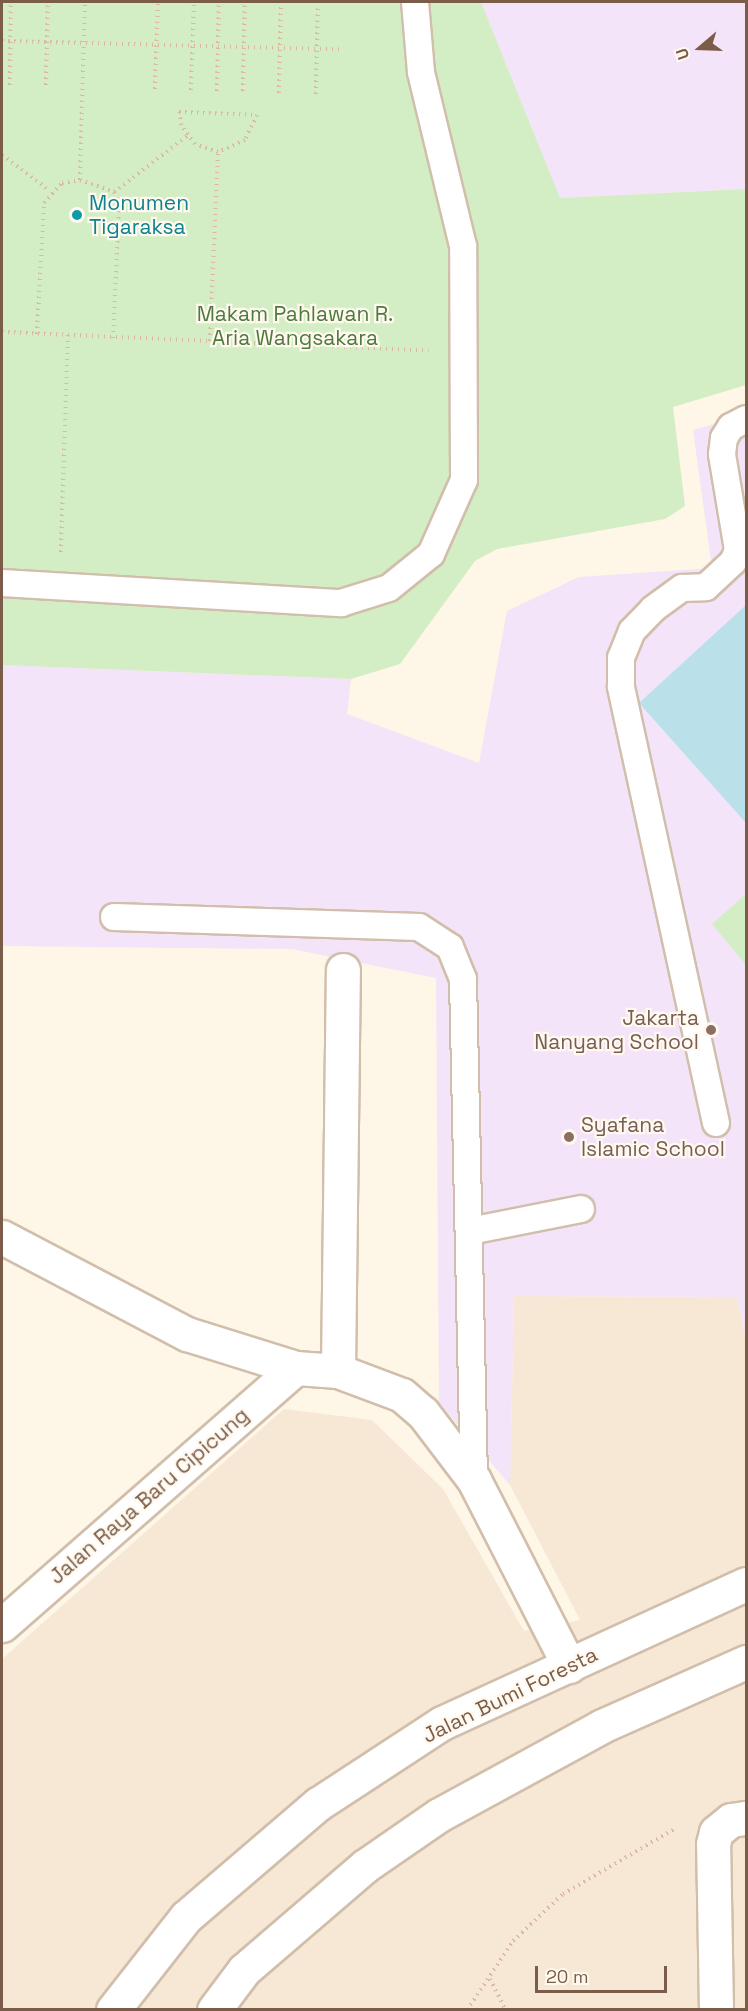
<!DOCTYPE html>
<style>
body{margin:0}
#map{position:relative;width:748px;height:2011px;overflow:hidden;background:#fef6e7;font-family:"Space Grotesk",sans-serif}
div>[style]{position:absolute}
.residential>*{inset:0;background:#f6e8d5}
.education>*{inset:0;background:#f3e4fa}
.green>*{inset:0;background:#d3edc4}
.water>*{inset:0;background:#bae1e9}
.path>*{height:4px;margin-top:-2px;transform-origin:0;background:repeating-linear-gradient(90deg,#dbb89f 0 1.5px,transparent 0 6px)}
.roads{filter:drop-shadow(2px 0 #d1beab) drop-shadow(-2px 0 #d1beab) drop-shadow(0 2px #d1beab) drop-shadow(0 -2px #d1beab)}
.service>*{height:26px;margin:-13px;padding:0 13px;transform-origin:13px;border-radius:13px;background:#fff}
.minor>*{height:33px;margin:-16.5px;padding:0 16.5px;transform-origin:16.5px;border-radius:16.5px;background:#fff}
.secondary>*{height:33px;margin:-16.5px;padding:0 16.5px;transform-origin:16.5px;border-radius:16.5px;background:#fff}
.dots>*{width:16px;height:16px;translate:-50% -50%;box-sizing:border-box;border:3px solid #fff9ef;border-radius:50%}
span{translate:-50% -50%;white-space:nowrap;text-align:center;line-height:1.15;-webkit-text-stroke:4.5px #fff9ef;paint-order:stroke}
.culture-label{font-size:21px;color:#0d838f}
.left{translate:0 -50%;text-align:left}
.park-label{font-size:21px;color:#4d7a3d}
.education-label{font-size:21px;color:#785e54}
.right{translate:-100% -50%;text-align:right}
.street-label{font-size:21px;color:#7a5c49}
.frame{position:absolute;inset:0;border:3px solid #7a5c49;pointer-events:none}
.north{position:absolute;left:670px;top:18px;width:60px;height:60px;-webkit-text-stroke:4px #fff9ef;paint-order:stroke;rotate:251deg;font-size:16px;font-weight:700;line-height:24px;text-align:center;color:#7a5c49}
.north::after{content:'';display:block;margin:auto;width:21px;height:27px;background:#7a5c49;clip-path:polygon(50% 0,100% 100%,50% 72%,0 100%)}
.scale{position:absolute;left:535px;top:1966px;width:132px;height:27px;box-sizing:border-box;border:3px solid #7a5c49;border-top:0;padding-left:8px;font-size:18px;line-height:21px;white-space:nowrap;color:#7a5c49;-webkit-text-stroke:4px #fff9ef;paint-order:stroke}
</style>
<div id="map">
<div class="residential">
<i style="clip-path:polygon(514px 1296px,737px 1297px,746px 1339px,746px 2009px,2px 2009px,2px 1659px,284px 1409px,372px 1420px,443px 1489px,524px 1631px,580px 1620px,510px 1485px)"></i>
</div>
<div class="education">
<i style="clip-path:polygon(481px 2px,746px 2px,746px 189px,560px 198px)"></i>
<i style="clip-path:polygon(746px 415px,746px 1338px,737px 1297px,514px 1296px,510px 1485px,439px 1403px,436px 978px,292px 949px,2px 946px,2px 665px,351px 679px,347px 714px,479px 763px,507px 611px,579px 577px,712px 568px,693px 430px)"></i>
</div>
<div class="green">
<i style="clip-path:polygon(2px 2px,481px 2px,560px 198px,746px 189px,746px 385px,673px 407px,685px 506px,665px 519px,497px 549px,475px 561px,400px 664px,351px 679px,2px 665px)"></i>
<i style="clip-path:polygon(746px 894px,746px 965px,712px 924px)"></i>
</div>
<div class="water">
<i style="clip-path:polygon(746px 605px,746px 823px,639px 703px)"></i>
</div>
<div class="path">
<i style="left:2px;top:41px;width:337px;rotate:1.4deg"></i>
<i style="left:10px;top:85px;width:83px;rotate:-89.3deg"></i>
<i style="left:46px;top:85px;width:83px;rotate:-88.6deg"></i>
<i style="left:155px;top:89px;width:86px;rotate:-88deg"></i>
<i style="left:191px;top:90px;width:86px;rotate:-88deg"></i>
<i style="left:217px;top:91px;width:86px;rotate:-88.7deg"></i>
<i style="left:243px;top:91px;width:86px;rotate:-88.7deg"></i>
<i style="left:279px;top:93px;width:86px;rotate:-88.7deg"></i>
<i style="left:316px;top:94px;width:87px;rotate:-88.7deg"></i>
<i style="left:179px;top:112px;width:78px;rotate:2.2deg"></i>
<i style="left:257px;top:115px;width:28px;rotate:116deg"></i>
<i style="left:245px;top:140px;width:30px;rotate:156deg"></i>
<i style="left:218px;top:152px;width:24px;rotate:-161deg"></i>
<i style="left:195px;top:144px;width:24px;rotate:-126deg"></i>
<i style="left:181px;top:125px;width:13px;rotate:-99deg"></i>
<i style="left:2px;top:155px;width:60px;rotate:36.9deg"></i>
<i style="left:80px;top:180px;width:178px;rotate:-88.4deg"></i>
<i style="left:114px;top:192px;width:92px;rotate:-37.5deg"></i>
<i style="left:2px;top:332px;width:427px;rotate:2.5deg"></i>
<i style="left:37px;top:334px;width:131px;rotate:-86.9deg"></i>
<i style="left:44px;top:203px;width:27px;rotate:-48deg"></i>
<i style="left:62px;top:183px;width:18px;rotate:-9deg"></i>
<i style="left:80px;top:180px;width:36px;rotate:19deg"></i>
<i style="left:114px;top:192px;width:14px;rotate:69deg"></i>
<i style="left:119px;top:205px;width:133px;rotate:92.6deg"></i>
<i style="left:210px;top:341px;width:189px;rotate:-87.6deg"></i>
<i style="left:61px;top:552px;width:217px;rotate:-88.2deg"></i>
<i style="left:490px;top:1979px;width:35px;rotate:63deg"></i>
<i style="left:467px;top:2010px;width:83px;rotate:-56.3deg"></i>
<i style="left:513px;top:1941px;width:69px;rotate:-43.2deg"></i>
<i style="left:563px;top:1894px;width:131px;rotate:-30.3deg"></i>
</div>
<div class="roads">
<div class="service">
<i style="left:2px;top:583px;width:340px;rotate:3.4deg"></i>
<i style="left:341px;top:603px;width:50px;rotate:-17.4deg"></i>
<i style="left:389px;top:588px;width:54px;rotate:-39deg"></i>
<i style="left:431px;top:554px;width:81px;rotate:-66deg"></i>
<i style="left:464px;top:480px;width:234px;rotate:-90.2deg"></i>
<i style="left:463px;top:246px;width:179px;rotate:-103.6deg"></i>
<i style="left:421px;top:72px;width:70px;rotate:-94.9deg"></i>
<i style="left:114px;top:917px;width:305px;rotate:1.9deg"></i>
<i style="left:419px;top:927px;width:37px;rotate:33deg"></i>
<i style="left:450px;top:947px;width:35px;rotate:68deg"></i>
<i style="left:463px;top:979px;width:501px;rotate:88.74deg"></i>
<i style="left:716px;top:1123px;width:447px;rotate:-102.3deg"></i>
<i style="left:621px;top:686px;width:28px;rotate:-90deg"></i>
<i style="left:621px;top:658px;width:29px;rotate:-68deg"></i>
<i style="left:632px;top:631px;width:30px;rotate:-46deg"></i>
<i style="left:653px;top:609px;width:36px;rotate:-36deg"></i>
<i style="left:682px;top:588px;width:24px;rotate:-2deg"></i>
<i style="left:706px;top:587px;width:37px;rotate:-43deg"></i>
<i style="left:733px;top:562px;width:13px;rotate:-67deg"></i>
<i style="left:738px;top:550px;width:97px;rotate:-99.5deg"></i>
<i style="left:722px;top:454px;width:16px;rotate:-83deg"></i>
<i style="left:724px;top:438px;width:13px;rotate:-58deg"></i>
<i style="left:731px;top:427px;width:17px;rotate:-28deg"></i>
<i style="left:470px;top:1231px;width:113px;rotate:-11.2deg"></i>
</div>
<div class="minor">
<i style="left:2px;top:1237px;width:209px;rotate:27.7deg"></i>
<i style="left:187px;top:1334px;width:114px;rotate:17.3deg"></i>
<i style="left:296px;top:1368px;width:42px;rotate:4.1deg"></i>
<i style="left:338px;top:1371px;width:68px;rotate:20.6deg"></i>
<i style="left:402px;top:1395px;width:28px;rotate:41deg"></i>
<i style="left:423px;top:1413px;width:84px;rotate:52.7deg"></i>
<i style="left:474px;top:1480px;width:209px;rotate:62.9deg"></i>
<i style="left:338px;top:1371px;width:401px;rotate:-89.3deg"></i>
<i style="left:2px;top:1625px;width:390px;rotate:-41.2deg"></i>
<i style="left:716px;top:2010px;width:166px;rotate:-91deg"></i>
<i style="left:713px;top:1844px;width:12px;rotate:-76deg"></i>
<i style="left:716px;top:1832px;width:19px;rotate:-39deg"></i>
<i style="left:731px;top:1820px;width:15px;rotate:-8deg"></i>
</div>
<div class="secondary">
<i style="left:113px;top:2010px;width:118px;rotate:-51.9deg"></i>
<i style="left:186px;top:1917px;width:174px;rotate:-40.6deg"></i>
<i style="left:318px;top:1804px;width:148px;rotate:-33.2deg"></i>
<i style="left:442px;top:1723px;width:334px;rotate:-24.6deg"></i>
<i style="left:214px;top:2010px;width:50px;rotate:-53.1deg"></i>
<i style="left:244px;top:1970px;width:160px;rotate:-40.7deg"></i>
<i style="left:365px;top:1866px;width:90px;rotate:-34.6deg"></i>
<i style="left:439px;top:1815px;width:186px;rotate:-28.6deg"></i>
<i style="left:602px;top:1726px;width:158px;rotate:-24deg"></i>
</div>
</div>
<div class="dots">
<i style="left:77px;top:215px;background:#0f9aa8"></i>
<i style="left:711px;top:1030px;background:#8d6e63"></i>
<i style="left:569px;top:1137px;background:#8d6e63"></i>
</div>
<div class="culture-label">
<span class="left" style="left:89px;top:215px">Monumen<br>Tigaraksa</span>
</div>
<div class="park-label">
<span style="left:295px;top:326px">Makam Pahlawan R.<br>Aria Wangsakara</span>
</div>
<div class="education-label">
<span class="right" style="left:699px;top:1030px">Jakarta<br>Nanyang School</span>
<span class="left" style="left:581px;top:1137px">Syafana<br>Islamic School</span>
</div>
<div class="street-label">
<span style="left:149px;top:1496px;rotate:-41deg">Jalan Raya Baru Cipicung</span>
<span style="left:510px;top:1695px;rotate:-26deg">Jalan Bumi Foresta</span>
</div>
<div class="frame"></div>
<div class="north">U</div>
<div class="scale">20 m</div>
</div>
